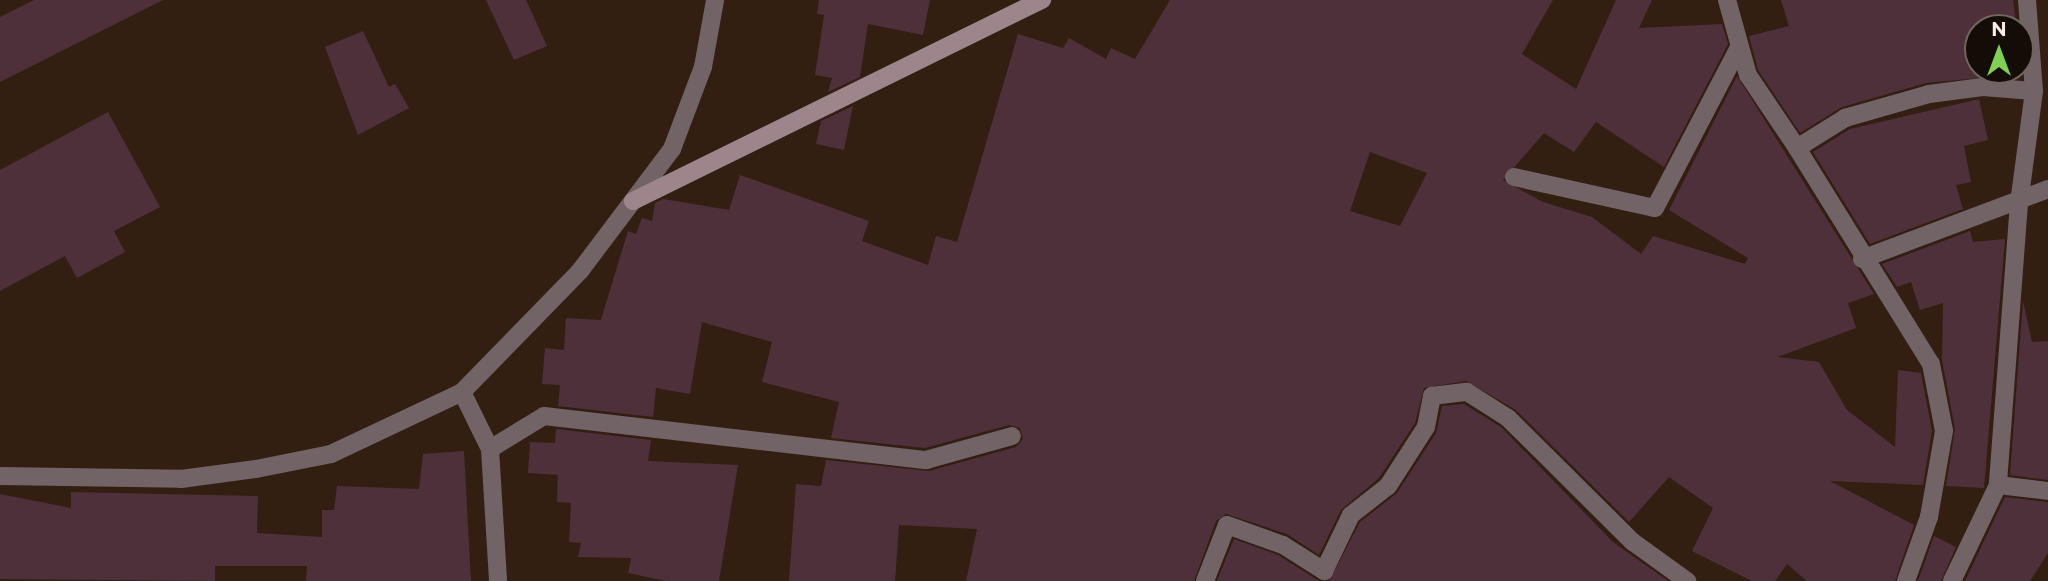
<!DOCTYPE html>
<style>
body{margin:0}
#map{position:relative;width:2048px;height:581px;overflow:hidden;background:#331f12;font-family:Montserrat,sans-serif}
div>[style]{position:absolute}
.building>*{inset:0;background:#4d303a}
.street>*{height:18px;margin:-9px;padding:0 9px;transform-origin:9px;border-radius:9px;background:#726366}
.secondary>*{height:18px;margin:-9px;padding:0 9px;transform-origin:9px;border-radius:9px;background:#9e858b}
span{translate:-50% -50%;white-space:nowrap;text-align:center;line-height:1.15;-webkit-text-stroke:7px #140c06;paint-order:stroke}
.north{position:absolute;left:1964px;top:14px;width:70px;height:70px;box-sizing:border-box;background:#140c06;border:2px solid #70665e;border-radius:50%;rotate:0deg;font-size:19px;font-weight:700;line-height:28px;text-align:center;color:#faece3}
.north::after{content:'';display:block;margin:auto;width:24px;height:32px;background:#80d051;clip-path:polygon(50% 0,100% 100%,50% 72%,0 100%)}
</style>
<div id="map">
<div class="building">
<i style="clip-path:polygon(34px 0,163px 0,0 82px,0 17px)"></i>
<i style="clip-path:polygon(486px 0,526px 0,547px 46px,514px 60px)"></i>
<i style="clip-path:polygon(819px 0,930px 0,923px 35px,868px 24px,860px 77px,828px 92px,832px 78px,815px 75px,824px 15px,817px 14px)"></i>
<i style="clip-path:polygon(evenodd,1170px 0,1553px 0,1522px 54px,1576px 89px,1616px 0,1652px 0,1639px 28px,1722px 24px,1728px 44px,1664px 167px,1596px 122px,1574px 152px,1544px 133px,1503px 180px,1543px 202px,1592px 217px,1641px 254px,1653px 236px,1745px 264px,1748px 258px,1669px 210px,1737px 76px,1874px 294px,1848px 303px,1856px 328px,1777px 357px,1819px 362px,1847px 410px,1895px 447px,1898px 370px,1921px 373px,1932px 431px,1923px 485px,1830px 481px,1914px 525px,1895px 581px,1807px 581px,1787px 564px,1775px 581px,1752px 581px,1692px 551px,1713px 508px,1669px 477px,1629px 522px,1516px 410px,1466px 381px,1424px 388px,1415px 423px,1379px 478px,1341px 510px,1319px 555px,1287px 534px,1226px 514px,1216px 521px,1194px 581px,966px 581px,977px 529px,899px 525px,895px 581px,789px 581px,796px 484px,821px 486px,826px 460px,929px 471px,1016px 447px,1023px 439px,1020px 428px,1009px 425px,925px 448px,831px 438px,839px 402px,762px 382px,772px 342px,702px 322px,690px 394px,656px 388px,653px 417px,558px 406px,560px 385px,542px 384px,545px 348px,564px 350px,566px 318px,601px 320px,628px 231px,636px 234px,642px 218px,652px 221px,655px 203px,663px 199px,729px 210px,740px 175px,869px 221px,862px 241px,928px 265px,936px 236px,957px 242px,1018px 34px,1063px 48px,1069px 38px,1106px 59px,1111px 48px,1135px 59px,1170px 0,1370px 152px,1427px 173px,1400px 226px,1350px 211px,1370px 152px)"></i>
<i style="clip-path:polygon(1781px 0,2013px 0,2017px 28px,1978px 28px,1978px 70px,2020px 70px,2020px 57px,2021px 74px,1926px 83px,1842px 107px,1800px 133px,1758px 70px,1749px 36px,1789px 26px)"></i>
<i style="clip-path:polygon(363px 31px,389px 87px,395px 84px,409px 108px,358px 135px,325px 47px)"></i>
<i style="clip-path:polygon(1979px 99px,1988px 140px,1964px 146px,1971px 182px,1956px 185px,1963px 209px,1870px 244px,1813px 152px,1850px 129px)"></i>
<i style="clip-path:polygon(853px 106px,844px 150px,816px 144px,821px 121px)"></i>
<i style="clip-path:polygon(108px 112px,160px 207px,114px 231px,125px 252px,77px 278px,65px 256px,0 291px,0 170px)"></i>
<i style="clip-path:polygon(1970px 231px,1973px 242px,2005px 239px,1984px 488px,1946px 486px,1955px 429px,1942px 360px,1943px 303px,1920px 310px,1911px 282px,1897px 287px,1882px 264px)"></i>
<i style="clip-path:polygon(2023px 301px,2032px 342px,2048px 341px,2048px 480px,2010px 475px)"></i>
<i style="clip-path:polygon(1464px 404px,1501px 427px,1613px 542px,1668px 581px,1329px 581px,1360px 522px,1397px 493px,1436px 433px,1442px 406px)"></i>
<i style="clip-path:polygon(556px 429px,651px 440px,648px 461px,738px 465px,719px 581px,666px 581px,628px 573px,631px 558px,578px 557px,581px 543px,569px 542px,571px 503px,557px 502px,558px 475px,528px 473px,530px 442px,555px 443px)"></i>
<i style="clip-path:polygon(464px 451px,471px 581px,306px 581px,307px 566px,215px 566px,215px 581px,0 579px,0 494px,71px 508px,71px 492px,258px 496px,257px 533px,322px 537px,322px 510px,334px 510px,337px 486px,419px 489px,423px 454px)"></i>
<i style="clip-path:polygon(2005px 497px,2048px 502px,2048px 553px,2030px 581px,1965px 581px)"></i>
<i style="clip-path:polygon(1934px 536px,1956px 547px,1941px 581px,1918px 581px)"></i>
<i style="clip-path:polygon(1234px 539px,1278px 555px,1319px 581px,1217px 581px)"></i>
</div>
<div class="street">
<i style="left:1727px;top:0;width:78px;rotate:74.4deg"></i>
<i style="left:1748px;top:75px;width:88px;rotate:56.1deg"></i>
<i style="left:1797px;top:148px;width:57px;rotate:-32deg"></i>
<i style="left:1845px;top:118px;width:87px;rotate:-15.9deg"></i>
<i style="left:1929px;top:94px;width:54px;rotate:-7.4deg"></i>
<i style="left:1983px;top:87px;width:51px;rotate:4.5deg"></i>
<i style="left:2034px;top:91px;width:91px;rotate:-94.4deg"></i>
<i style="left:2034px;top:91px;width:113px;rotate:97.6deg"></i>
<i style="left:2019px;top:203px;width:283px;rotate:94.3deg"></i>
<i style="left:1998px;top:485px;width:50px;rotate:6.8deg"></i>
<i style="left:1797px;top:148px;width:254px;rotate:58.2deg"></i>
<i style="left:1931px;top:364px;width:68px;rotate:79deg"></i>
<i style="left:1944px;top:431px;width:87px;rotate:99.9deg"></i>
<i style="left:1929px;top:517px;width:68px;rotate:109.8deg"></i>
<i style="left:1514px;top:177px;width:144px;rotate:12.4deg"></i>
<i style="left:1655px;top:208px;width:179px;rotate:-62.4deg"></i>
<i style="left:1862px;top:259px;width:199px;rotate:-20.6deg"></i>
<i style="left:462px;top:392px;width:64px;rotate:63.8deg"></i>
<i style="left:490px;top:449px;width:132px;rotate:86.5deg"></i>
<i style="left:490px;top:449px;width:63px;rotate:-31.4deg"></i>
<i style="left:544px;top:416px;width:385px;rotate:6.6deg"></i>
<i style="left:926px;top:460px;width:89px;rotate:-15.6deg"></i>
<i style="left:0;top:476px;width:181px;rotate:0.9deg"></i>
<i style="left:181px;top:479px;width:76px;rotate:-7.6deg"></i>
<i style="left:256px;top:469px;width:76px;rotate:-11.3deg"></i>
<i style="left:331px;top:454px;width:145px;rotate:-25.3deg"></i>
<i style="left:462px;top:392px;width:169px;rotate:-45.7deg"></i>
<i style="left:580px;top:271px;width:153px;rotate:-53deg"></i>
<i style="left:672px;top:149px;width:88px;rotate:-69.3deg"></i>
<i style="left:703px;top:67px;width:68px;rotate:-79.8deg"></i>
<i style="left:1205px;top:581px;width:60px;rotate:-68.6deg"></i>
<i style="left:1227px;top:525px;width:59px;rotate:19.7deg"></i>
<i style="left:1283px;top:545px;width:49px;rotate:32.4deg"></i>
<i style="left:1324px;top:571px;width:62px;rotate:-64.3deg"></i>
<i style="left:1351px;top:515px;width:47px;rotate:-38.1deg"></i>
<i style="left:1388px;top:486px;width:70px;rotate:-57.2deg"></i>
<i style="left:1426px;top:427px;width:32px;rotate:-79deg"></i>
<i style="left:1432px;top:396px;width:35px;rotate:-7deg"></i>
<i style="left:1467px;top:392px;width:49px;rotate:32.4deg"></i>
<i style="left:1508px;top:418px;width:176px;rotate:44.8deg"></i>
<i style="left:1633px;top:542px;width:67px;rotate:35.8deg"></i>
<i style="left:1952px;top:581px;width:106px;rotate:-64.4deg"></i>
</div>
<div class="secondary">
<i style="left:633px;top:201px;width:456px;rotate:-26.2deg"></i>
</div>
<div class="north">N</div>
</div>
